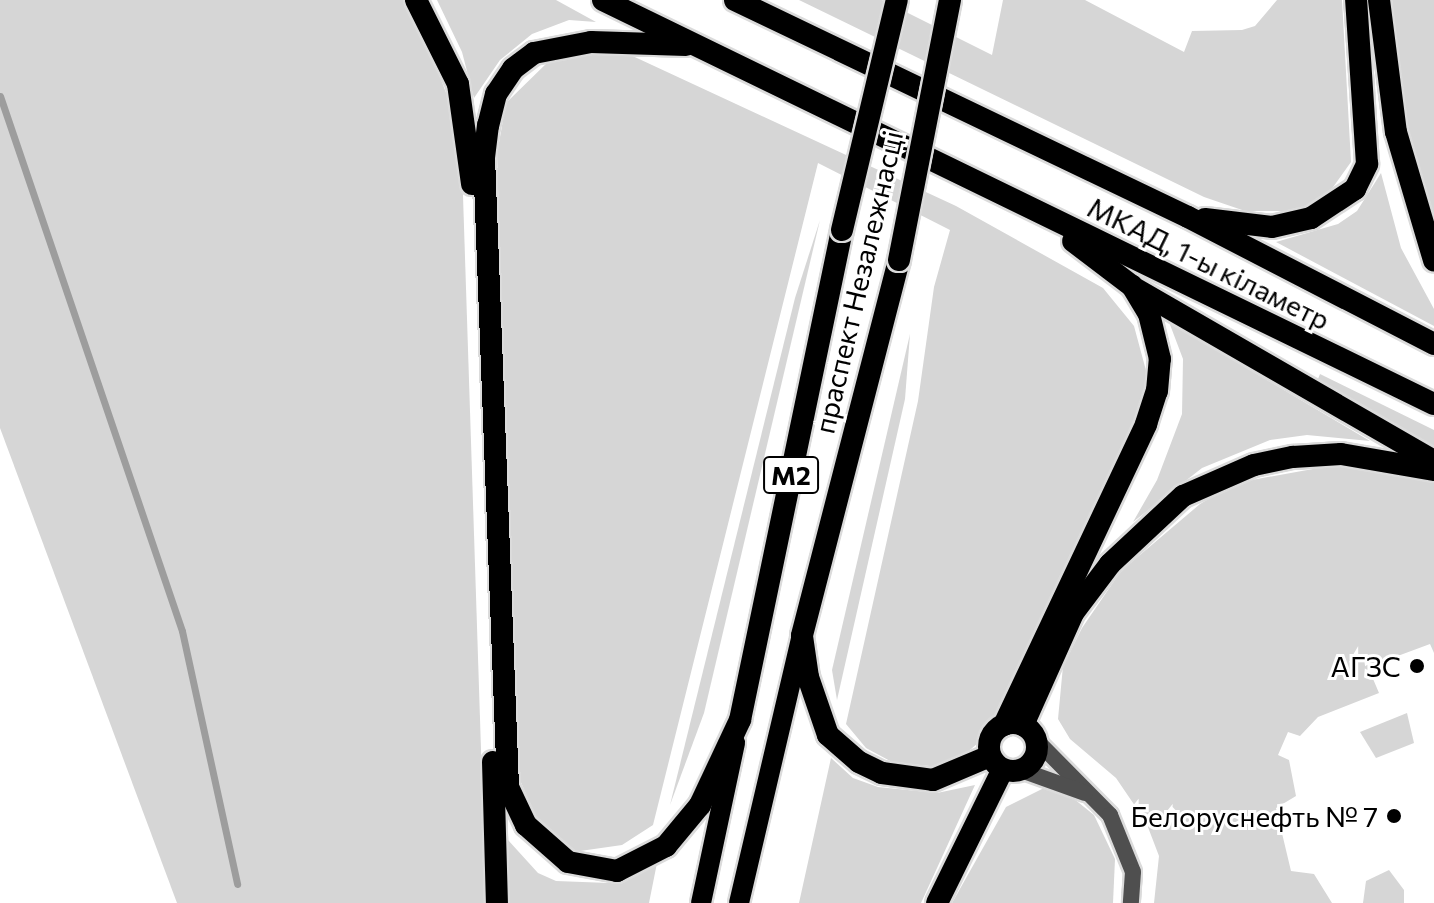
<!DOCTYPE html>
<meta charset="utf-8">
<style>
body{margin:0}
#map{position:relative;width:1434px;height:903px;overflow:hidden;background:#fff;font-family:Commissioner,sans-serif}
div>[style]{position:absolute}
.green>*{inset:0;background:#d6d6d6}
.stream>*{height:7px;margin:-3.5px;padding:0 3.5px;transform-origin:3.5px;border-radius:3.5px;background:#9d9d9d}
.roads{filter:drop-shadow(2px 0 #dbdbdb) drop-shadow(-2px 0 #dbdbdb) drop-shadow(0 2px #dbdbdb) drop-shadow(0 -2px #dbdbdb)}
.minor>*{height:16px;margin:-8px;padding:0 8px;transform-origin:8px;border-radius:8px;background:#4f4f4f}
.primary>*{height:20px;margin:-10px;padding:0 10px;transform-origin:10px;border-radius:10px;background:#000}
.trunk>*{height:22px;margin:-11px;padding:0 11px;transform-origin:11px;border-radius:11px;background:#000}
.trunk>.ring{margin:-11px;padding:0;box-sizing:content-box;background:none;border:22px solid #000;border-radius:50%}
.bridges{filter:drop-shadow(2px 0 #dbdbdb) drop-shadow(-2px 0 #dbdbdb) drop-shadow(0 2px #dbdbdb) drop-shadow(0 -2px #dbdbdb)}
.trunk-bridge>*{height:22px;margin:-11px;padding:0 11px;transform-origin:11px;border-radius:11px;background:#000}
.dots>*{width:22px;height:22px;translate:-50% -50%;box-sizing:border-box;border:4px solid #fff;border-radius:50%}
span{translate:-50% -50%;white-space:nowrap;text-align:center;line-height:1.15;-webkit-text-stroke:6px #fff;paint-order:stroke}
.shield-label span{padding:2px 6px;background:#fff;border:2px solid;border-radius:6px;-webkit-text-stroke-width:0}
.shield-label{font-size:26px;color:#000;font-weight:700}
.street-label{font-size:28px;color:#000}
.poi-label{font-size:28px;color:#000}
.right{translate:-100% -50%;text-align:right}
</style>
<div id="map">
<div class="green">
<i style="clip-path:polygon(0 0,404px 0,423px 33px,455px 116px,462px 165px,486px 903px,177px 903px,0 428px)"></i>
<i style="clip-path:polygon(437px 0,556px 0,596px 22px,569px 20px,532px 34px,500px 60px,474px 98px,462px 52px)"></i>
<i style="clip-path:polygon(799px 0,882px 0,992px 55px,1003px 0,1085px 0,1184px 52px,1192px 31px,1242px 30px,1255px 26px,1277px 0,1342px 0,1351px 162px,1326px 197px,1297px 211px,1245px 211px,1204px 197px)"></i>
<i style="clip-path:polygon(1392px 0,1434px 0,1434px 225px,1408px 146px)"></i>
<i style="clip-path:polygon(624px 52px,956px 206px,1103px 288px,1134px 326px,1148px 378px,1147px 399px,985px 737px,957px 761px,939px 767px,892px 762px,866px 748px,846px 724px,918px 401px,934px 287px,950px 230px,818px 163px,653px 825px,622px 845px,573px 852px,536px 818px,515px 768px,497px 154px,506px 103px,551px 59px)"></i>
<i style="clip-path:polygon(1381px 173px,1401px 248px,1434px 309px,1434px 326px,1276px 242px,1338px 224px,1357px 211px)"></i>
<i style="clip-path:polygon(820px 220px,704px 713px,670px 805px,795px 298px)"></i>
<i style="clip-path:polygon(1169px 322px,1370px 441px,1307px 435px,1270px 440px,1202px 468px,1133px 522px,1157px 480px,1182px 414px,1183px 359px)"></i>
<i style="clip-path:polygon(910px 334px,905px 399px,837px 700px,832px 670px)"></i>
<i style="clip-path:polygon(1320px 374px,1434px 430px,1434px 451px,1318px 379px)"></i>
<i style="clip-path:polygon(1346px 463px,1434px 479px,1434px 653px,1430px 644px,1368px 667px,1379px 693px,1318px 717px,1300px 736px,1288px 732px,1278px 755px,1289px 760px,1296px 796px,1276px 808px,1291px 871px,1314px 874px,1332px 903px,1154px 903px,1159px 856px,1146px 822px,1116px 778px,1070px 739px,1058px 719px,1063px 666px,1082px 628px,1121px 571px,1200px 504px,1235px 483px)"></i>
<i style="clip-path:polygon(1407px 713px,1414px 743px,1376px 758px,1360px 732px)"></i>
<i style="clip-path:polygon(831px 758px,853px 778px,878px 787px,937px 793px,975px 785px,921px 903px,799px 903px)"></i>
<i style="clip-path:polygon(1046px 787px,1063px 790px,1094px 815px,1115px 859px,1113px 903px,952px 903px,1006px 807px)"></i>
<i style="clip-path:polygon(507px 839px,538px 873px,556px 881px,609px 883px,657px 863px,649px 903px,508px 903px)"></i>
<i style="clip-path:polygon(1389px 870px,1404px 890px,1404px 903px,1363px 903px,1366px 881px)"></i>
</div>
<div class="stream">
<i style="left:0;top:96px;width:565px;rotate:71.21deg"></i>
<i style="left:182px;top:631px;width:259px;rotate:77.7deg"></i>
</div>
<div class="roads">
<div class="minor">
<i style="left:1035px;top:739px;width:107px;rotate:45.4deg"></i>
<i style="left:1110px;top:815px;width:61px;rotate:68deg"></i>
<i style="left:1133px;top:872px;width:31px;rotate:94deg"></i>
<i style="left:1021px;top:770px;width:68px;rotate:19.8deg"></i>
</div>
<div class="primary">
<i style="left:701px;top:903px;width:164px;rotate:-78deg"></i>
<i style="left:739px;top:903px;width:272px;rotate:-76.8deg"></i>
</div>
<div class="trunk">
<i style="left:416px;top:0;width:94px;rotate:63.4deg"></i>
<i style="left:458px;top:84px;width:101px;rotate:82deg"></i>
<i style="left:603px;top:0;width:924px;rotate:25.93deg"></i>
<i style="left:735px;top:0;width:502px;rotate:25.6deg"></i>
<i style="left:1188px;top:217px;width:277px;rotate:27.3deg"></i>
<i style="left:1379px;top:0;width:133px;rotate:82.7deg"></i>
<i style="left:1396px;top:132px;width:134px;rotate:73.5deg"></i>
<i style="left:686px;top:45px;width:95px;rotate:-178.2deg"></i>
<i style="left:591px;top:42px;width:58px;rotate:169.1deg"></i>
<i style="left:534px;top:53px;width:26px;rotate:143deg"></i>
<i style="left:513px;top:69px;width:30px;rotate:124deg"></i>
<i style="left:496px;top:94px;width:32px;rotate:104deg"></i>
<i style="left:488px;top:125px;width:32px;rotate:97deg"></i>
<i style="left:484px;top:157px;width:630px;rotate:87.82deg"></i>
<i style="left:508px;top:787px;width:42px;rotate:64.7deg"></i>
<i style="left:526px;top:825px;width:56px;rotate:41.4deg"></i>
<i style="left:568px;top:862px;width:50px;rotate:10.4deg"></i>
<i style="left:617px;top:871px;width:55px;rotate:-27deg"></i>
<i style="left:666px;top:846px;width:53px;rotate:-50.3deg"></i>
<i style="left:700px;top:805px;width:94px;rotate:-64.8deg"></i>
<i style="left:740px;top:720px;width:501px;rotate:-78.24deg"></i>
<i style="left:1205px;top:219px;width:67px;rotate:6.8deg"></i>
<i style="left:1272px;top:227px;width:40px;rotate:-13deg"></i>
<i style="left:1311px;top:218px;width:53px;rotate:-33.4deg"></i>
<i style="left:1355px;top:189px;width:28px;rotate:-64deg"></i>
<i style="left:1367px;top:164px;width:164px;rotate:-93.8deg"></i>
<i style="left:899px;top:260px;width:388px;rotate:104.5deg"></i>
<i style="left:802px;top:636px;width:41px;rotate:81.7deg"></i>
<i style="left:808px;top:677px;width:61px;rotate:71deg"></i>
<i style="left:828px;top:735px;width:41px;rotate:41.1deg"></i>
<i style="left:859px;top:762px;width:25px;rotate:26deg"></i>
<i style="left:882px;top:773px;width:51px;rotate:7.8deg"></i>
<i style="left:933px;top:780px;width:62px;rotate:-22.8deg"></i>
<i style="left:1136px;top:289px;width:344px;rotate:30deg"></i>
<i class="ring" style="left:989px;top:723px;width:26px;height:26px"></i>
<i style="left:1004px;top:725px;width:333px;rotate:-64.7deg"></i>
<i style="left:1146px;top:424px;width:35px;rotate:-72deg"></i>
<i style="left:1157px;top:391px;width:32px;rotate:-85deg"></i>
<i style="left:1160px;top:359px;width:46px;rotate:-103.7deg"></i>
<i style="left:1149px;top:314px;width:33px;rotate:-121deg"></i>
<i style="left:1132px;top:286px;width:74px;rotate:-142.7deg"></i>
<i style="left:1023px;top:725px;width:123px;rotate:-65.9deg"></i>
<i style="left:1073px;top:613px;width:61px;rotate:-52.9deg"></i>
<i style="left:1110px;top:564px;width:100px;rotate:-43deg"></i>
<i style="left:1183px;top:496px;width:77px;rotate:-23.6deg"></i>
<i style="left:1254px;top:465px;width:40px;rotate:-12deg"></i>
<i style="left:1293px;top:457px;width:48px;rotate:-3.6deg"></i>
<i style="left:1341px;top:454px;width:94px;rotate:9.8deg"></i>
<i style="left:493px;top:762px;width:141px;rotate:88.4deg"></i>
<i style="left:937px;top:903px;width:149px;rotate:-63.8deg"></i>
</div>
</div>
<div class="bridges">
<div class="trunk-bridge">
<i style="left:842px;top:230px;width:236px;rotate:-76.6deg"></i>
<i style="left:899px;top:260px;width:265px;rotate:-78.9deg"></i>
</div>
</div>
<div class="dots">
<i style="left:1417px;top:666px;background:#000"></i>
<i style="left:1394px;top:816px;background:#000"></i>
</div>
<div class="shield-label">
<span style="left:791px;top:475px">М2</span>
</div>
<div class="street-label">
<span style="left:1209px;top:263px;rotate:26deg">МКАД, 1-ы кіламетр</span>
<span style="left:858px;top:282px;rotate:-77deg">праспект Незалежнасці</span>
</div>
<div class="poi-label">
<span class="right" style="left:1401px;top:666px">АГЗС</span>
<span class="right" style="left:1378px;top:816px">Белоруснефть № 7</span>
</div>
</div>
